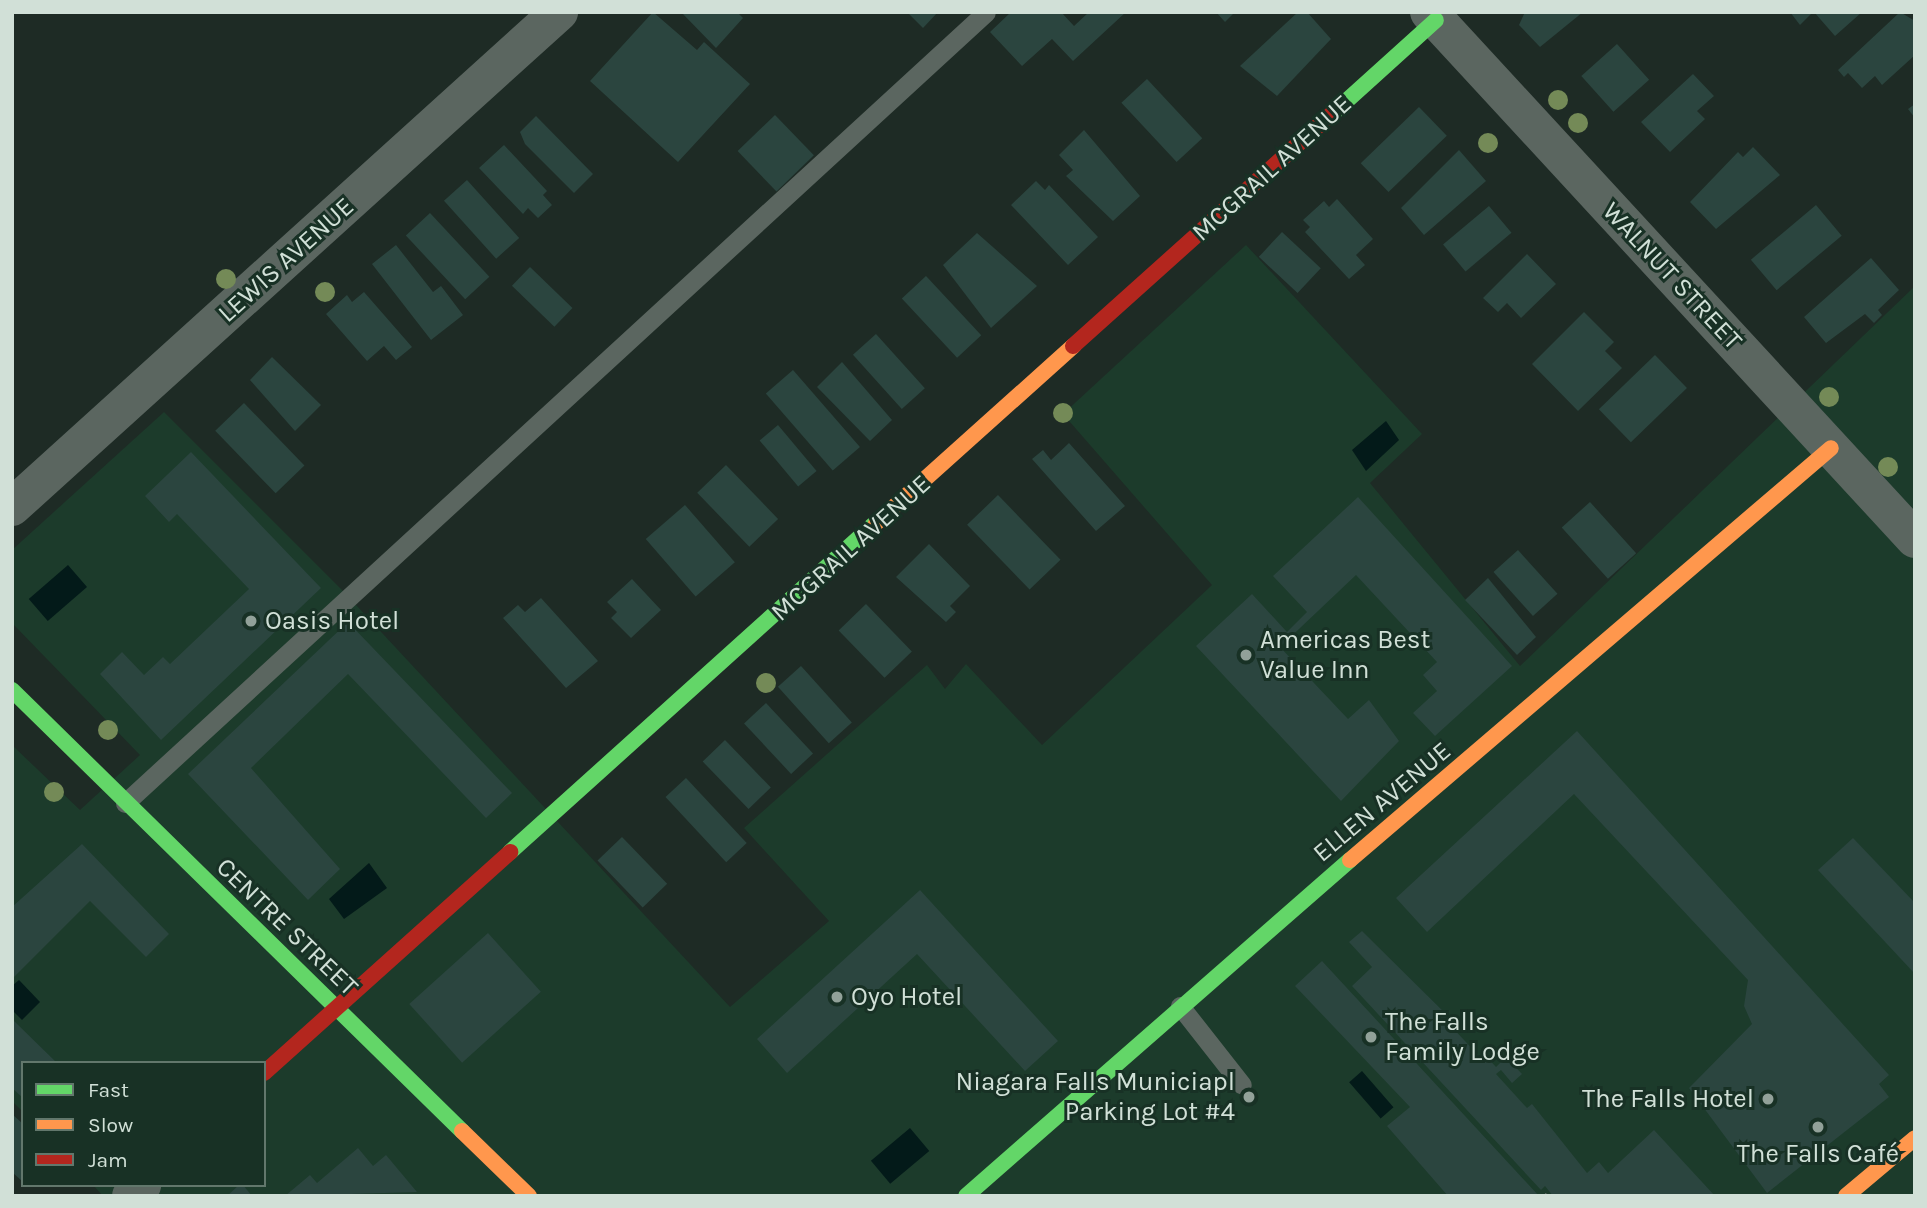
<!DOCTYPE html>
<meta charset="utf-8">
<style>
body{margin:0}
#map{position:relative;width:1927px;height:1208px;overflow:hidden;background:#1e2b25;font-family:Karla,sans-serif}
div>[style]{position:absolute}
.built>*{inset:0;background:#1c3b2b}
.water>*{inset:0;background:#031a19;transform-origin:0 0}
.building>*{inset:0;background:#2b453f;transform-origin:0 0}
.path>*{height:4.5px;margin-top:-2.25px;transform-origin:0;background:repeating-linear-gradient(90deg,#5a645f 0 3.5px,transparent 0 8.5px)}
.lane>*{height:19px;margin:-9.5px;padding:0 9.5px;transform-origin:9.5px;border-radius:9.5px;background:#5b6660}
.street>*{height:38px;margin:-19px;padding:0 19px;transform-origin:19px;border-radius:19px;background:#5b6660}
.fast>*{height:16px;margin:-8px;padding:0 8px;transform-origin:8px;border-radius:8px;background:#63d668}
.slow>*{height:16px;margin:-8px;padding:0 8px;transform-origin:8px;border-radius:8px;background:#ff974d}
.jam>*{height:16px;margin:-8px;padding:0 8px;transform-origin:8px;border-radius:8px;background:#b3261e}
.trees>*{width:20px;height:20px;margin:-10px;border-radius:50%;background:#748a57}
.dots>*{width:19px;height:19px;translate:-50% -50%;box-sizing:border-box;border:4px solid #183125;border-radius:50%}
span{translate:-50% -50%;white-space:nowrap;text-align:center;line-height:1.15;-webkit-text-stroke:6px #183125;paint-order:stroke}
.street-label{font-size:26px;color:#d1e0d7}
.poi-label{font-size:26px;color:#d1e0d7}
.left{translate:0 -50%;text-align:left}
.right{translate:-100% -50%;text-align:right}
.frame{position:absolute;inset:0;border:14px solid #d1e0d7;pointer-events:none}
.legend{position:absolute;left:21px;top:1061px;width:245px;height:126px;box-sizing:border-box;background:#183125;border:2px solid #62776c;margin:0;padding:9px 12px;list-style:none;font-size:21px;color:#d1e0d7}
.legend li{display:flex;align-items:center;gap:14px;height:35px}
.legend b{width:35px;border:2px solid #62776c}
</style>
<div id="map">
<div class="built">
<i style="clip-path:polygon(1246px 245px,1422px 434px,1370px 483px,1520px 666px,1915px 286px,1915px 1196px,103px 1196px,93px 1185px,264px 1185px,264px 1063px,23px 1063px,23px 1112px,12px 1101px,12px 745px,80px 810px,140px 755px,12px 623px,12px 550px,164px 412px,343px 591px,730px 1007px,829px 921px,744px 828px,927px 665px,945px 689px,966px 664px,1042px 745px,1212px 585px,1063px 414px)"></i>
</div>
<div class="water">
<i style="clip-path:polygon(1386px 421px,1399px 440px,1366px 471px,1352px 450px)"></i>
<i style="left:68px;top:565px;width:29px;height:52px;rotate:49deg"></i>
<i style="clip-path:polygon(369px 863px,387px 888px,344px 919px,329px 899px)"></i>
<i style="clip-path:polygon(19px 980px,40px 1002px,22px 1020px,12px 1010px,12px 986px)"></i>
<i style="left:1362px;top:1071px;width:48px;height:17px;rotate:49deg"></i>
<i style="left:910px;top:1128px;width:30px;height:51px;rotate:50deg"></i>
</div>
<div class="building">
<i style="clip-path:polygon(653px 12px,697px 50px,704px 42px,750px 84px,678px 162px,590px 81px)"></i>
<i style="clip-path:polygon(681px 12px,737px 12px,743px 18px,716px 48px)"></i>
<i style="clip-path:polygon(907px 12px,938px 12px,923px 28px)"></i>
<i style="clip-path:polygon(1011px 12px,1061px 12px,1074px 26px,1089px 12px,1126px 12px,1073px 61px,1052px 39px,1022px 66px,990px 32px)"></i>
<i style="clip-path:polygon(1216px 12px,1235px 12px,1225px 22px)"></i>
<i style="clip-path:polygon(1298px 12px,1307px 12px,1331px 39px,1277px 96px,1240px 66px)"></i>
<i style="clip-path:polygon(1525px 12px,1583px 12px,1540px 47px,1519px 25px)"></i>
<i style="clip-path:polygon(1790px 12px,1813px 12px,1800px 25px)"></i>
<i style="clip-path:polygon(1814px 12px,1862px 12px,1835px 36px)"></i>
<i style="clip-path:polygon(1900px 12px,1915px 21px,1915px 55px,1882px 85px,1875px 76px,1862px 88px,1848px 73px,1844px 77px,1838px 70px)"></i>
<i style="left:1617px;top:44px;width:48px;height:48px;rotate:48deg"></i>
<i style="clip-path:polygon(1693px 74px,1714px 96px,1697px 111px,1705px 119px,1670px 152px,1641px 122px)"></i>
<i style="left:1147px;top:79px;width:81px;height:35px;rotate:47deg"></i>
<i style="clip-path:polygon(1915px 104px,1915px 118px,1908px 109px)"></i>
<i style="left:1419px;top:107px;width:40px;height:81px;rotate:46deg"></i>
<i style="left:775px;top:115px;width:56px;height:52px;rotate:46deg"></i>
<i style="clip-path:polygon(536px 116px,593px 174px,574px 193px,525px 144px,520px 132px)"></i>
<i style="clip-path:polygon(1084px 130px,1140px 196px,1113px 221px,1066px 176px,1073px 170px,1059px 155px)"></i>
<i style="clip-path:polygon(504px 145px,547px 191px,543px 195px,552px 205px,538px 218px,528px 208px,523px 214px,479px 168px)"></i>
<i style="clip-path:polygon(1753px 147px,1780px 175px,1716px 229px,1690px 202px,1738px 152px,1743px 157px)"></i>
<i style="clip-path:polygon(1459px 150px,1486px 181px,1424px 235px,1401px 208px)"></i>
<i style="left:467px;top:180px;width:78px;height:31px;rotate:48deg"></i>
<i style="clip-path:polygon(1036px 181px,1045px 190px,1049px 185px,1098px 237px,1068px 265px,1011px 205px)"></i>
<i style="clip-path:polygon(1337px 199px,1373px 239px,1356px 255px,1365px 265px,1349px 279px,1305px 232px,1310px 227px,1303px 220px,1324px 201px,1329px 207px)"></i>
<i style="left:1816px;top:205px;width:40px;height:85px;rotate:50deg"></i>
<i style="left:1489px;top:206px;width:35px;height:60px;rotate:50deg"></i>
<i style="left:430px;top:213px;width:87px;height:33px;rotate:47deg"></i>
<i style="left:1282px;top:232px;width:53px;height:34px;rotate:43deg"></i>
<i style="clip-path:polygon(977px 233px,1037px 286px,991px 328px,943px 265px)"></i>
<i style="clip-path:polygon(396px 245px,433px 292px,441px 286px,463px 315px,431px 340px,372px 264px)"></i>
<i style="clip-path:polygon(1527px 254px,1556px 284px,1521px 318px,1507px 303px,1498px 312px,1483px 298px)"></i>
<i style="clip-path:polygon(1871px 258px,1899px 290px,1878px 310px,1882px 315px,1874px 323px,1865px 314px,1826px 343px,1804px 317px)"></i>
<i style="left:530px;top:267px;width:59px;height:26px;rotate:44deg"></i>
<i style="left:926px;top:276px;width:81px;height:33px;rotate:47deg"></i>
<i style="clip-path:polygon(364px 292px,412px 347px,396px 360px,384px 346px,367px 361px,326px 314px,347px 295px,352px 302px)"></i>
<i style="clip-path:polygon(1584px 312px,1614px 342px,1605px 351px,1622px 368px,1578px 411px,1532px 364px)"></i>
<i style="left:876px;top:334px;width:73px;height:31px;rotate:48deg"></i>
<i style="left:1655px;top:355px;width:46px;height:78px;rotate:46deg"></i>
<i style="clip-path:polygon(272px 357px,321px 405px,295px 431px,250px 380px)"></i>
<i style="clip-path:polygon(842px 362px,892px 420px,870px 441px,817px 387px)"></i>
<i style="left:793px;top:370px;width:102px;height:36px;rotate:49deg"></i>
<i style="left:244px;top:403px;width:87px;height:40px;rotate:46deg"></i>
<i style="left:778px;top:425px;width:60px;height:24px;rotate:50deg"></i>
<i style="clip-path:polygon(1069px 443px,1125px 506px,1096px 531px,1032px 459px,1043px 450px,1051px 460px)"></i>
<i style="clip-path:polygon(191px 452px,321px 588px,161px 740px,100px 674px,122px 652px,144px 675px,163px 657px,170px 664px,249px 589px,177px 514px,169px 522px,145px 496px)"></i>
<i style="left:726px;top:465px;width:75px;height:40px;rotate:46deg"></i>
<i style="left:998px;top:495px;width:90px;height:43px;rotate:46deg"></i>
<i style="clip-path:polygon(1358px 497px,1512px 666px,1435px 736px,1413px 713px,1437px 691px,1423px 675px,1437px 662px,1356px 575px,1280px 647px,1348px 719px,1369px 700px,1399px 741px,1341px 801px,1196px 646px,1252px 594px,1287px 632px,1307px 612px,1273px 576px)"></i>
<i style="left:1590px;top:502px;width:69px;height:38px;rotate:48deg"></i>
<i style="left:685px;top:505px;width:76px;height:52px;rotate:49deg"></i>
<i style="clip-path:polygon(929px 544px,970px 586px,950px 606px,956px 612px,946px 622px,896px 577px)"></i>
<i style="left:1518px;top:550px;width:59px;height:33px;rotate:48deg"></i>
<i style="clip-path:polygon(1488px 578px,1536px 637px,1517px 655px,1465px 600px)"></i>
<i style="clip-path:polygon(632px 579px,661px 610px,631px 638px,611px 618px,617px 612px,607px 602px)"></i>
<i style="clip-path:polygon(541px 598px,598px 661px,566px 688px,503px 618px,518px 605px,525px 612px)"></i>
<i style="left:866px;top:604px;width:66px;height:38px;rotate:46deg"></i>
<i style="clip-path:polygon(348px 622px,512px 793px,486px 818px,348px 674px,251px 768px,340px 869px,308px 900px,188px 774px)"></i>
<i style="left:801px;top:666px;width:76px;height:31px;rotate:48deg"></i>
<i style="left:766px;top:703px;width:69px;height:30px;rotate:47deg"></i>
<i style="clip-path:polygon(1577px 731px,1889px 1075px,1879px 1084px,1889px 1097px,1767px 1193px,1689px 1088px,1752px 1024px,1744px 1006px,1748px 980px,1574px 794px,1427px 932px,1396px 898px)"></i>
<i style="left:725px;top:740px;width:66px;height:31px;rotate:46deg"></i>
<i style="left:686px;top:778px;width:89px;height:28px;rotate:47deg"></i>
<i style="left:622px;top:837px;width:65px;height:34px;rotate:46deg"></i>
<i style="clip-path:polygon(1853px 838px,1915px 903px,1915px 974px,1818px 870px)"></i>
<i style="clip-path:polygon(82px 844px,169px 934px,146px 957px,90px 901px,12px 979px,12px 907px)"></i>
<i style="clip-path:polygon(920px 890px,1058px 1041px,1025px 1071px,917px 954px,787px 1073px,757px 1039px)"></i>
<i style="clip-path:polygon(1362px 931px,1452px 1020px,1448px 1023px,1481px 1058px,1485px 1055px,1496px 1067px,1506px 1057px,1522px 1074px,1512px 1083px,1501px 1070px,1496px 1074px,1527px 1108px,1532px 1104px,1587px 1173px,1599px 1162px,1608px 1173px,1654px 1130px,1715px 1196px,1553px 1196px,1545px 1186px,1541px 1190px,1352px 986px,1372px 967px,1349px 942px)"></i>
<i style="left:488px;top:933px;width:79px;height:106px;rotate:48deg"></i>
<i style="clip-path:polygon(1322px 961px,1539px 1196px,1448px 1196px,1387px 1126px,1410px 1107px,1295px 986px)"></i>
<i style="clip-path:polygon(12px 1019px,57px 1063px,23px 1063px,23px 1098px,12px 1088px)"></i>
<i style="clip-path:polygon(12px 1114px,23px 1124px,23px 1182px,12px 1172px)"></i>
<i style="clip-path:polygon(358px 1148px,373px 1166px,386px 1155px,417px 1192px,285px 1196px,310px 1175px,317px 1183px)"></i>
<i style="clip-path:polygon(243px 1185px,252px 1196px,227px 1196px,239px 1185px)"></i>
</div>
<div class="path">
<i style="left:1544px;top:1194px;width:3px;rotate:45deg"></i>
</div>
<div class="lane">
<i style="left:125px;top:803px;width:1169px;rotate:-42.57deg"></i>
<i style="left:1180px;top:1006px;width:100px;rotate:51.9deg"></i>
</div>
<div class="street">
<i style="left:1429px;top:12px;width:717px;rotate:47.32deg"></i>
<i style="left:12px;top:507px;width:738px;rotate:-42.14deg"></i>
<i style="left:131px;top:1196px;width:16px;rotate:-45deg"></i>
</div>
<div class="fast">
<i style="left:1332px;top:114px;width:140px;rotate:-42.1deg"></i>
<i style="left:12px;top:690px;width:630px;rotate:44.42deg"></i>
<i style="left:510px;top:852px;width:492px;rotate:-42deg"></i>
<i style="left:966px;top:1196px;width:510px;rotate:-41.19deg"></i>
</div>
<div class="slow">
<i style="left:876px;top:523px;width:265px;rotate:-41.9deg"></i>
<i style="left:1350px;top:860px;width:633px;rotate:-40.58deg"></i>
<i style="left:462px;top:1131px;width:93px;rotate:44.1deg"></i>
<i style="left:1846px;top:1196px;width:90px;rotate:-40deg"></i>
</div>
<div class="jam">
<i style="left:1073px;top:346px;width:348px;rotate:-41.9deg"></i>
<i style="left:264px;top:1073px;width:331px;rotate:-41.9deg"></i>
</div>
<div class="trees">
<i style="left:1558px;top:100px"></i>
<i style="left:1578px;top:123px"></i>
<i style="left:1488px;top:143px"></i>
<i style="left:226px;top:279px"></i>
<i style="left:325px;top:292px"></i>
<i style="left:1829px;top:397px"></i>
<i style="left:1063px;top:413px"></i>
<i style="left:1888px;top:467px"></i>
<i style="left:766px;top:683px"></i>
<i style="left:108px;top:730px"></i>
<i style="left:54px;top:792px"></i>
</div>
<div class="dots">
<i style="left:251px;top:621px;background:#92a199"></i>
<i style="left:1246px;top:655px;background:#92a199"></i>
<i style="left:837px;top:997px;background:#92a199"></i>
<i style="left:1371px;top:1037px;background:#92a199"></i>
<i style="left:1249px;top:1097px;background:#92a199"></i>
<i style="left:1768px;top:1099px;background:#92a199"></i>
<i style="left:1818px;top:1127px;background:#92a199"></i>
</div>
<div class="street-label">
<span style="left:1272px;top:168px;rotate:-42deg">MCGRAIL AVENUE</span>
<span style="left:286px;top:260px;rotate:-42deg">LEWIS AVENUE</span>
<span style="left:1672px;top:276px;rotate:47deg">WALNUT STREET</span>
<span style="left:851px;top:548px;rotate:-42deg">MCGRAIL AVENUE</span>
<span style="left:1382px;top:802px;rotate:-40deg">ELLEN AVENUE</span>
<span style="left:287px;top:927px;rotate:44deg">CENTRE STREET</span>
</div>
<div class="poi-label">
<span class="left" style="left:265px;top:621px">Oasis Hotel</span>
<span class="left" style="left:1260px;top:655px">Americas Best<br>Value Inn</span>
<span class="left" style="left:851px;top:997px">Oyo Hotel</span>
<span class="left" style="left:1385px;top:1037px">The Falls<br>Family Lodge</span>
<span class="right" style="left:1235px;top:1097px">Niagara Falls Municiapl<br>Parking Lot #4</span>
<span class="right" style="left:1754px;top:1099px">The Falls Hotel</span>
<span style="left:1818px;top:1154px">The Falls Café</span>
</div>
<div class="frame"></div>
<ul class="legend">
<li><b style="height:9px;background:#63d668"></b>Fast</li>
<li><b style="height:9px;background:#ff974d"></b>Slow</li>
<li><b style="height:9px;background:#b3261e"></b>Jam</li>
</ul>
</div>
